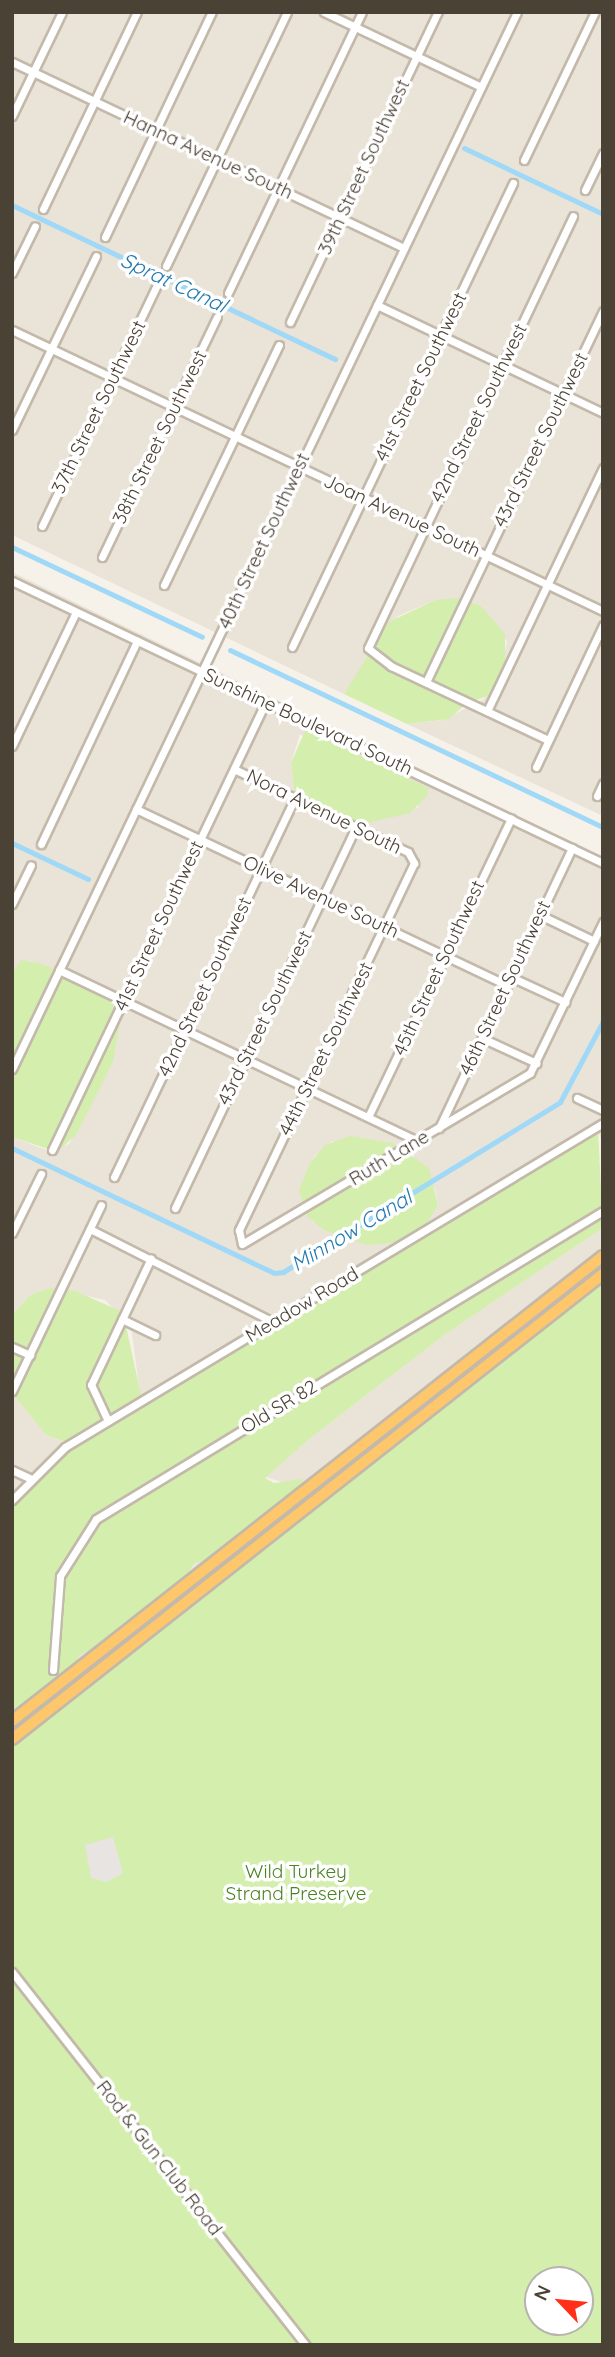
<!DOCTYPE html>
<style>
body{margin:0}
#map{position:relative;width:615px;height:2357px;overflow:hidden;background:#f6f1e9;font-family:Quicksand,sans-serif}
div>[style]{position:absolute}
.residential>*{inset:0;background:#eae3d7}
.green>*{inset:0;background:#d4eeae}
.parking>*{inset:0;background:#e7e4e1}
.canal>*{height:5px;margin:-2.5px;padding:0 2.5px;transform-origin:2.5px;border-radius:2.5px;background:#a0d8f7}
.roads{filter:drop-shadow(2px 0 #c3b9aa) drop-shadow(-2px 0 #c3b9aa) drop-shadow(0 2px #c3b9aa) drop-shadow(0 -2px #c3b9aa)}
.minor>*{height:7px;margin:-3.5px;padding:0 3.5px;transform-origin:3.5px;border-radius:3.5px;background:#fff}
.highway>*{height:10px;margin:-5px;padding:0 5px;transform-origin:5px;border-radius:5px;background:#ffc76b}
span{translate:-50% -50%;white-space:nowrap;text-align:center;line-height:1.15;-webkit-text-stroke:7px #fff;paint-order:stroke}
.street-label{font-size:19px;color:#4b4236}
.park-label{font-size:19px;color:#4b8323}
.water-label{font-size:21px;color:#227ab0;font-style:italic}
.frame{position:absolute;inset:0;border:14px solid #4b4236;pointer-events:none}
.north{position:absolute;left:524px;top:2266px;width:70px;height:70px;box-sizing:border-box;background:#fff;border:2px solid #b7b3af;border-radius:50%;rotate:296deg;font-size:19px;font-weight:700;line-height:28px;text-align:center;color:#4b4236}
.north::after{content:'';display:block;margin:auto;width:24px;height:32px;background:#ff3017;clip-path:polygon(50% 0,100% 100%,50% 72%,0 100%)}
</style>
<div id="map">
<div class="residential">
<i style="clip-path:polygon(12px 12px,603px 12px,603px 816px,407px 724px,443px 720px,484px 699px,501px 673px,507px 641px,481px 606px,435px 600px,398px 616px,344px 694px,12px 535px)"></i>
<i style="clip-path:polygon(12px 572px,603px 857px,603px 860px,12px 579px)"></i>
<i style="clip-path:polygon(evenodd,12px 584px,603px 865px,603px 1143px,598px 1131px,141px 1401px,131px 1326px,105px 1300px,50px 1288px,30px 1295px,12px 1315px,12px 1137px,49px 1151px,69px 1144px,113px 1062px,87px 988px,30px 961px,12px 974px,12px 584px,300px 734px,420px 807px,369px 818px,295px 796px,291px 763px,300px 734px,12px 584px,332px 1141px,435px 1188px,438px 1205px,313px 1222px,299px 1190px,314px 1157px,332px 1141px)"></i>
<i style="clip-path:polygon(603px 1228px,603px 1253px,78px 1666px,79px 1655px,180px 1585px,196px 1563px,299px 1487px,265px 1477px,308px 1440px,447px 1333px)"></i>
<i style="clip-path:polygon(12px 1393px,46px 1435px,68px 1444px,12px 1495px)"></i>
</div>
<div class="green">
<i style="clip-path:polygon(457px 598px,481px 606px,505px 634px,505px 661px,491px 695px,467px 703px,449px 719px,407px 724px,344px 694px,389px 622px,435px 600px)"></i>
<i style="clip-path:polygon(306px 729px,428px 788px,428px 795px,410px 813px,358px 825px,295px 796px,291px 763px)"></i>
<i style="clip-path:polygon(21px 960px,43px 964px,107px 997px,121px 1016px,113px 1062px,76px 1135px,57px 1152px,12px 1137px,12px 974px)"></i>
<i style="clip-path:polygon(598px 1130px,603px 1228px,447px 1333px,308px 1440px,265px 1478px,274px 1483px,303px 1479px,303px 1485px,213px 1559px,195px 1563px,183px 1582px,100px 1646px,79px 1655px,78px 1666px,12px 1718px,12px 1495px,67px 1443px,46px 1435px,12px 1393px,12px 1315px,30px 1295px,50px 1288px,75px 1291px,123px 1312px,142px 1400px)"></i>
<i style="clip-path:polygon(350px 1136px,392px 1143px,429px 1168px,438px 1205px,424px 1228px,401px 1242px,367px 1245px,324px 1230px,307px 1216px,299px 1190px,310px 1163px,325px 1145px)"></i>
<i style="clip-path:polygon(evenodd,603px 1277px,603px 2345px,12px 2345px,12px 1743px,603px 1277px,538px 2280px,580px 2280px,580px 2322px,538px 2322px,538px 2280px)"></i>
</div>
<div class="parking">
<i style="clip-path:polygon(113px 1837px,123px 1873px,107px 1882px,91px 1878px,85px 1845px)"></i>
</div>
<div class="canal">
<i style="left:464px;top:148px;width:154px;rotate:25.4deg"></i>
<i style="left:12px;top:205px;width:358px;rotate:25.5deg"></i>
<i style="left:12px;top:547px;width:210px;rotate:25.3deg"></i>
<i style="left:230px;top:650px;width:413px;rotate:25.4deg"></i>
<i style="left:12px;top:843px;width:84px;rotate:25.3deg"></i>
<i style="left:12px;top:1148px;width:290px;rotate:25.5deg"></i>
<i style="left:274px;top:1273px;width:9px;rotate:-6deg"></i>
<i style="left:283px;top:1272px;width:325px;rotate:-31.5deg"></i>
<i style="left:560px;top:1102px;width:92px;rotate:-62deg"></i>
</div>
<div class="roads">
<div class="minor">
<i style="left:324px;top:12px;width:174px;rotate:25.5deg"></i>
<i style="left:12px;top:62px;width:434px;rotate:25.4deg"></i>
<i style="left:12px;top:116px;width:115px;rotate:-64.3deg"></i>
<i style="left:524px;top:160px;width:164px;rotate:-64.4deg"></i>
<i style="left:585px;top:190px;width:41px;rotate:-64.1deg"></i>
<i style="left:43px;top:209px;width:218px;rotate:-64.5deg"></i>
<i style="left:105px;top:237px;width:249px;rotate:-64.6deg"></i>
<i style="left:166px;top:266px;width:281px;rotate:-64.5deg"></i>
<i style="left:12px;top:273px;width:52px;rotate:-63.9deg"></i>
<i style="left:228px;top:293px;width:311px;rotate:-64.5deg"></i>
<i style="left:377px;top:305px;width:250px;rotate:25.5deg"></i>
<i style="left:290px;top:322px;width:344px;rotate:-64.5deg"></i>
<i style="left:12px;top:330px;width:654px;rotate:25.43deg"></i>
<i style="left:12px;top:430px;width:193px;rotate:-64.2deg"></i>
<i style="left:42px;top:526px;width:265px;rotate:-64.5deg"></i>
<i style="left:102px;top:557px;width:266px;rotate:-64.4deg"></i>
<i style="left:12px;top:581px;width:655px;rotate:25.51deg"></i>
<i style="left:164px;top:585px;width:266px;rotate:-64.4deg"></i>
<i style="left:292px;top:647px;width:514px;rotate:-64.53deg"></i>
<i style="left:426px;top:682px;width:411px;rotate:-64.5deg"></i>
<i style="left:487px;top:711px;width:269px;rotate:-64.5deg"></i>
<i style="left:548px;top:740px;width:174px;rotate:-154.8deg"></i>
<i style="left:391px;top:666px;width:29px;rotate:-142deg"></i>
<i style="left:368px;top:648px;width:478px;rotate:-64.6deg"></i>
<i style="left:12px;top:746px;width:148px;rotate:-64.5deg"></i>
<i style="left:536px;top:767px;width:157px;rotate:-64.7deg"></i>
<i style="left:234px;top:769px;width:193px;rotate:25.5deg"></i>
<i style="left:408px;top:852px;width:13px;rotate:61deg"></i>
<i style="left:414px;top:863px;width:407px;rotate:115.5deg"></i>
<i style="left:239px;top:1230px;width:14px;rotate:78deg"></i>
<i style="left:242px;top:1244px;width:335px;rotate:-30.7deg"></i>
<i style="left:530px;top:1073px;width:168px;rotate:-64.2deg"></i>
<i style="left:597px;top:796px;width:14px;rotate:-65deg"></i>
<i style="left:136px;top:809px;width:411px;rotate:25.4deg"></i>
<i style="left:41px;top:844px;width:225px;rotate:-64.7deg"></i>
<i style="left:12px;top:904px;width:43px;rotate:-64deg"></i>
<i style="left:540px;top:915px;width:60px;rotate:25.7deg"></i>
<i style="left:59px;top:970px;width:397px;rotate:25.5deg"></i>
<i style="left:511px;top:977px;width:60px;rotate:24.8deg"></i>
<i style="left:482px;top:1038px;width:60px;rotate:24.8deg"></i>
<i style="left:12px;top:1069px;width:1171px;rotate:-64.46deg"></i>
<i style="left:577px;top:1098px;width:29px;rotate:25deg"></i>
<i style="left:368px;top:1117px;width:331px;rotate:-64.4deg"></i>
<i style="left:439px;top:1128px;width:310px;rotate:-64.6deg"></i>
<i style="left:52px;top:1150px;width:496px;rotate:-64.5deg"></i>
<i style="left:114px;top:1177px;width:420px;rotate:-64.5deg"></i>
<i style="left:175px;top:1208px;width:422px;rotate:-64.6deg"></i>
<i style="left:90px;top:1229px;width:205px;rotate:26.9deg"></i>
<i style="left:12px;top:1233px;width:66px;rotate:-63.8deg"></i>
<i style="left:122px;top:1319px;width:37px;rotate:26deg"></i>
<i style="left:12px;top:1347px;width:20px;rotate:24deg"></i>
<i style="left:12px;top:1391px;width:206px;rotate:-64.4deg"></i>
<i style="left:108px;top:1421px;width:40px;rotate:-115deg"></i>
<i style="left:91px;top:1385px;width:140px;rotate:-64.7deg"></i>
<i style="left:12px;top:1470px;width:19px;rotate:25deg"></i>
<i style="left:12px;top:1500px;width:75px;rotate:-45deg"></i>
<i style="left:65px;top:1447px;width:628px;rotate:-31.06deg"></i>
<i style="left:53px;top:1670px;width:94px;rotate:-85.7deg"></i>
<i style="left:60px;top:1576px;width:67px;rotate:-57.7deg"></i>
<i style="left:96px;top:1519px;width:593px;rotate:-31.28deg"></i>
<i style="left:12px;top:1972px;width:475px;rotate:51.8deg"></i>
</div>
<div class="highway">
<i style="left:12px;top:1721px;width:752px;rotate:-38.2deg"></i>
<i style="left:12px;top:1739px;width:752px;rotate:-38.2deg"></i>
</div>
</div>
<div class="street-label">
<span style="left:208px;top:155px;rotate:25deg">Hanna Avenue South</span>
<span style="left:364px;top:167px;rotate:-65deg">39th Street Southwest</span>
<span style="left:421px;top:377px;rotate:-64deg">41st Street Southwest</span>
<span style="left:99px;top:407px;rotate:-64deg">37th Street Southwest</span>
<span style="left:479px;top:413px;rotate:-64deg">42nd Street Southwest</span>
<span style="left:160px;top:437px;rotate:-64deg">38th Street Southwest</span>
<span style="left:541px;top:440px;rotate:-64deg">43rd Street Southwest</span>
<span style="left:402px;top:516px;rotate:25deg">Joan Avenue South</span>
<span style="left:264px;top:541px;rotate:-65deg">40th Street Southwest</span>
<span style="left:308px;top:722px;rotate:25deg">Sunshine Boulevard South</span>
<span style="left:324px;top:812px;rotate:26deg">Nora Avenue South</span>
<span style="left:321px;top:897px;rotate:25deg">Olive Avenue South</span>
<span style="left:159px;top:926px;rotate:-65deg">41st Street Southwest</span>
<span style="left:439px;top:968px;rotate:-65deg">45th Street Southwest</span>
<span style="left:205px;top:987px;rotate:-65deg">42nd Street Southwest</span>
<span style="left:505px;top:988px;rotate:-65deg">46th Street Southwest</span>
<span style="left:265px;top:1018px;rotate:-64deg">43rd Street Southwest</span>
<span style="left:326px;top:1049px;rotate:-64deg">44th Street Southwest</span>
<span style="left:389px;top:1158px;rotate:-31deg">Ruth Lane</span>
<span style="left:302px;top:1305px;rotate:-31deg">Meadow Road</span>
<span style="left:279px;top:1407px;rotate:-31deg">Old SR 82</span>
<span style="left:159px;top:2158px;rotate:52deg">Rod &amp; Gun Club Road</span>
</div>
<div class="park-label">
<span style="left:296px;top:1883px">Wild Turkey<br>Strand Preserve</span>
</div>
<div class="water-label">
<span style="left:174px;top:282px;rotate:25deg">Sprat Canal</span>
<span style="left:351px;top:1230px;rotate:-31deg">Minnow Canal</span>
</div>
<div class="frame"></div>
<div class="north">N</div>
</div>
